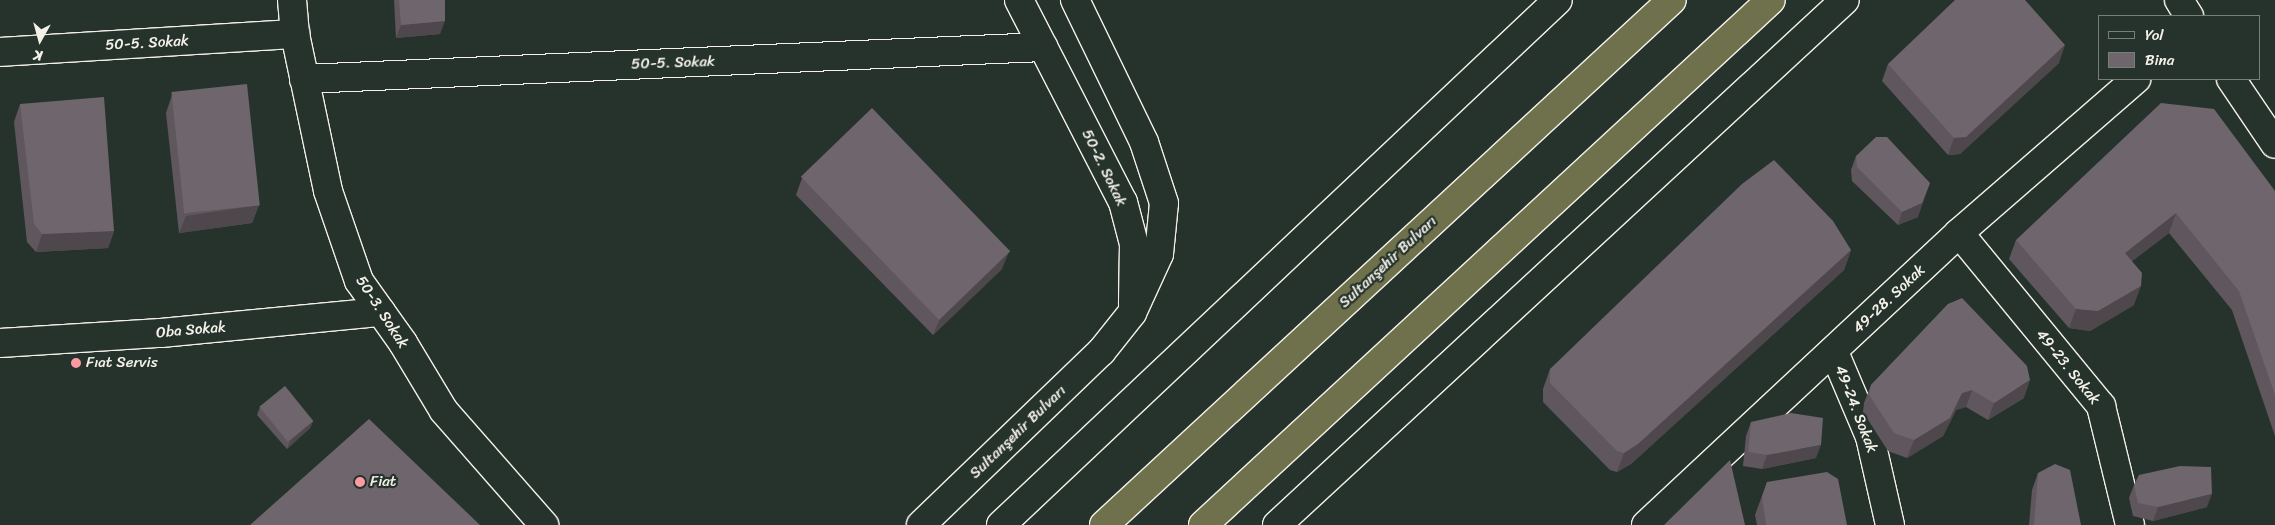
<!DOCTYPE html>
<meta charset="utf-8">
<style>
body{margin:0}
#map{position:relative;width:2275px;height:525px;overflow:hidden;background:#26332d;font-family:Sriracha,sans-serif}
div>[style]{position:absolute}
.roads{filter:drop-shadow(1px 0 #f4f1e8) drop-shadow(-1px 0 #f4f1e8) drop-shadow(0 1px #f4f1e8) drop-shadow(0 -1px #f4f1e8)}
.minor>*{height:28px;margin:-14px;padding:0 14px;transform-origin:14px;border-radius:14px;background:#26332d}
.tertiary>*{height:28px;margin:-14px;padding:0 14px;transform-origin:14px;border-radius:14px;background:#26332d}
.secondary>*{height:28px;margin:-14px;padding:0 14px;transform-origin:14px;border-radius:14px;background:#26332d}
.trunk>*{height:28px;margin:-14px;padding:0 14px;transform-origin:14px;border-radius:14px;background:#6e714b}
.wall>*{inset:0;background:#5f575d}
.shaded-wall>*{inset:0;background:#4e474c}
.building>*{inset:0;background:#6f656c;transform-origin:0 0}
.dots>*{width:14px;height:14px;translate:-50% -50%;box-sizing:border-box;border:2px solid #26332d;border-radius:50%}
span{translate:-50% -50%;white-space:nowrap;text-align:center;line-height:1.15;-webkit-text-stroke:4.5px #26332d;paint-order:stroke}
.street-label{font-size:15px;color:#f4f1e8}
.poi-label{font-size:15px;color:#f4f1e8}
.left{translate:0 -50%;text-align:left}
.legend{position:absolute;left:2098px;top:15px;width:162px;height:65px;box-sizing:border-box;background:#26332d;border:1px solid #787f78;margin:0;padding:6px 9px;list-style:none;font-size:15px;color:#f4f1e8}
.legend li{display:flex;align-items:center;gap:10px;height:25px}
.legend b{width:25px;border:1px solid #787f78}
.north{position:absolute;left:15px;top:15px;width:50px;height:50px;-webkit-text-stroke:4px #26332d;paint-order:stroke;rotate:187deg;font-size:14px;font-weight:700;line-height:20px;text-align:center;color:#f4f1e8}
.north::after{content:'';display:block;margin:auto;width:18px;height:22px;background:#f4f1e8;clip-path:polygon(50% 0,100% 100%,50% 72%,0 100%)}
</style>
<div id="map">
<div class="roads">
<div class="minor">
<i style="left:292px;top:0;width:34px;rotate:85deg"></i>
<i style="left:295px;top:34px;width:160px;rotate:78.1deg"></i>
<i style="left:328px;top:191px;width:95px;rotate:71deg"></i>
<i style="left:359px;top:281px;width:76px;rotate:54.6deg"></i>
<i style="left:403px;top:343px;width:79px;rotate:58.9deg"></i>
<i style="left:444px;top:411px;width:152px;rotate:48.7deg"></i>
<i style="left:0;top:52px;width:296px;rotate:-3.5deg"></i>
<i style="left:304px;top:79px;width:740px;rotate:-2.48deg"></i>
<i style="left:1959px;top:233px;width:224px;rotate:50.6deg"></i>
<i style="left:2101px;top:406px;width:122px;rotate:76.3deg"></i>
<i style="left:0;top:343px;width:161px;rotate:-3.6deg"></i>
<i style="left:161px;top:333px;width:221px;rotate:-5.5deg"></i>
<i style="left:1834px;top:352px;width:92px;rotate:67deg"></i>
<i style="left:1870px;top:437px;width:90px;rotate:77.2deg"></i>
<i style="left:1646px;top:525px;width:428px;rotate:-43deg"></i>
<i style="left:1959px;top:233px;width:235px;rotate:-41deg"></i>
</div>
<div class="tertiary">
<i style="left:1019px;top:0;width:227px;rotate:62.8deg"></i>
<i style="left:1123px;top:202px;width:43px;rotate:75.3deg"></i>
<i style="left:1134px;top:244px;width:60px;rotate:91deg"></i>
<i style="left:921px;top:525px;width:250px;rotate:-43.9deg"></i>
<i style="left:1101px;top:352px;width:50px;rotate:-51.5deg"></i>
<i style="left:1132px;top:313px;width:65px;rotate:-65.4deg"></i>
<i style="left:1159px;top:254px;width:51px;rotate:-84.4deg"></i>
<i style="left:1164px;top:203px;width:64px;rotate:-108.2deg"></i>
<i style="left:1144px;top:142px;width:158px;rotate:-115.9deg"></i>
</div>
<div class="secondary">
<i style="left:2179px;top:0;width:19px;rotate:58deg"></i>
<i style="left:2231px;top:79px;width:78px;rotate:55.9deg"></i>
<i style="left:1001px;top:525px;width:765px;rotate:-43.31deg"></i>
<i style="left:1277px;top:525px;width:773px;rotate:-42.75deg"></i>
</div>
<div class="trunk">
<i style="left:1104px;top:525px;width:773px;rotate:-42.75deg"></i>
<i style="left:1203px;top:525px;width:773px;rotate:-42.75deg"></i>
</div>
</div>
<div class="wall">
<i style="clip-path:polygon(394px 0,445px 0,440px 34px,396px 38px)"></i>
<i style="clip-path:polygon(2059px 63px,1960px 154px,1948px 155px,1882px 81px,1888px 64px)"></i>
<i style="clip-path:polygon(172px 95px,259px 205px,252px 223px,179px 233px,166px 113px)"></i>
<i style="clip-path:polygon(20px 104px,114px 231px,108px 248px,36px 252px,27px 242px,14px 122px)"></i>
<i style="clip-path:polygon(1856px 156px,1918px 217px,1898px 225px,1852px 181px,1851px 170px)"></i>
<i style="clip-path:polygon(802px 178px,1002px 269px,933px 335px,796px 195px)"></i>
<i style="clip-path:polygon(2275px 191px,2275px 436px,2232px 310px,2169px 233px,2132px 261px,2134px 305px,2090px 331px,2069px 328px,2009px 259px,2016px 240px)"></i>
<i style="clip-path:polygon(1851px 250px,1844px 270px,1631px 464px,1617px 472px,1610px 470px,1543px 402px,1543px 389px,1550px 369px)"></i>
<i style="clip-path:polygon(1948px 304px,2024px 398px,1988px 420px,1966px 407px,1956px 410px,1943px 436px,1907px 458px,1888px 451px,1863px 412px,1864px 403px,1871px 385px)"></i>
<i style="clip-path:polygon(260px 407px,313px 421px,310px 428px,287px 449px,257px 415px)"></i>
<i style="clip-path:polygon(1751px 422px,1816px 458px,1762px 469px,1743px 466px,1746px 436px)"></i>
<i style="clip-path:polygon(2038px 473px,2081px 525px,2029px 525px,2032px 490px)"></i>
<i style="clip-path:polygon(1767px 482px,1847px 525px,1757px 525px,1755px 515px)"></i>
<i style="clip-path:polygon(2134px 485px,2207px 507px,2153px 521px,2133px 516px,2129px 498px)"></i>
</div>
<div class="shaded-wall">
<i style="clip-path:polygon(445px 21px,440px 34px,396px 38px,401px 25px)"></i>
<i style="clip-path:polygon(2065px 45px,2059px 63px,1960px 154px,1948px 155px,1954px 138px)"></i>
<i style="clip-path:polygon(1930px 183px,1918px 217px,1898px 225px,1902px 212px)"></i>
<i style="clip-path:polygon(259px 205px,252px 223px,179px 233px,186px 216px)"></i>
<i style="clip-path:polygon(2176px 213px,2169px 233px,2118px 272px,2125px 253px)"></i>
<i style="clip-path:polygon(114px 231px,108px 248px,36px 252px,42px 234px)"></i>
<i style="clip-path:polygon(1851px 250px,1844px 270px,1631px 464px,1617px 472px,1624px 453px)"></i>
<i style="clip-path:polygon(1009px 252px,1002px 269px,933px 335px,940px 318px)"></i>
<i style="clip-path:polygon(2141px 286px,2134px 305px,2090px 331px,2069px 328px,2076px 309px)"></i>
<i style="clip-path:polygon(2030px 380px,2024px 398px,1988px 420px,1994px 403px)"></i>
<i style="clip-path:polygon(1972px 390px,1966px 407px,1956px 410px,1943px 436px,1907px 458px,1914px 440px,1962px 393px)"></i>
<i style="clip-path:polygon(313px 421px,310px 428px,287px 449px,290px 441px)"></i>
<i style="clip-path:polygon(1821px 445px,1816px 458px,1762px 469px,1767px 455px)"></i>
<i style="clip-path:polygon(2212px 494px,2207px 507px,2153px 521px,2158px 507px)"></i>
</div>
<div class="building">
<i style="clip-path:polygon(399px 0,445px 0,445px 21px,401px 25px)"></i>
<i style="clip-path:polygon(1955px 0,2025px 0,2065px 45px,1966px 137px,1954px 138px,1888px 64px)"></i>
<i style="left:247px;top:84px;width:122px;height:76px;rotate:84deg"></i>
<i style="clip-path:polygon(104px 97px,114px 231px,42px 234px,34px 224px,20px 104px)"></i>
<i style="clip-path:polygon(2161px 103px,2214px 109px,2275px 191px,2275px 395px,2239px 291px,2176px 213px,2125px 253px,2142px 273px,2141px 286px,2098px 311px,2076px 309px,2016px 240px)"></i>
<i style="left:872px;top:108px;width:199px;height:99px;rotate:46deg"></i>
<i style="clip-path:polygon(1876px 137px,1887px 137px,1930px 183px,1922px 203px,1902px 212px,1857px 167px,1856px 156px)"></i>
<i style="clip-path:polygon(1774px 160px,1833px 221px,1851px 250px,1638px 444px,1624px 453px,1617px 451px,1550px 383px,1550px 369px,1742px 184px)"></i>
<i style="clip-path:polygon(1962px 298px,2027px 366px,2030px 380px,1994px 403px,1972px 390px,1962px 393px,1950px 418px,1914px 440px,1894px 433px,1869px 395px,1871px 385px,1948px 304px)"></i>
<i style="left:285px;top:386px;width:45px;height:33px;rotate:51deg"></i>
<i style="clip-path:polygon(1791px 413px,1823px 418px,1821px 445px,1767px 455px,1748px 452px,1751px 422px)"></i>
<i style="clip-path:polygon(369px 419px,480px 525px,250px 525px)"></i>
<i style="clip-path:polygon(1730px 460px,1745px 525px,1664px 525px)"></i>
<i style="clip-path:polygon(2055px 464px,2070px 470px,2081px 525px,2034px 525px,2038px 473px)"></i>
<i style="clip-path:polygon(2180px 466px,2211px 467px,2212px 494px,2158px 507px,2138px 503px,2134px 485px,2139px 475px)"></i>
<i style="clip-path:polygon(1827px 472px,1838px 479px,1847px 525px,1766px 525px,1762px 497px,1767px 482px)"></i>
</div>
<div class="dots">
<i style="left:76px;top:363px;background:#ff9aa2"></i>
<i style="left:360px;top:482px;background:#ff9aa2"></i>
</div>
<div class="street-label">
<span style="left:147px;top:43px;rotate:-3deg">50-5. Sokak</span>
<span style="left:673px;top:63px;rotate:-2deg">50-5. Sokak</span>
<span style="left:1104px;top:168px;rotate:64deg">50-2. Sokak</span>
<span style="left:1388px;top:262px;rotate:-43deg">Sultanşehir Bulvarı</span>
<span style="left:1889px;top:299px;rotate:-43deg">49-28. Sokak</span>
<span style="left:382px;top:312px;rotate:57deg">50-3. Sokak</span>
<span style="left:191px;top:330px;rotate:-5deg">Oba Sokak</span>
<span style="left:2068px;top:367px;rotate:51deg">49-23. Sokak</span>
<span style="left:1856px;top:409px;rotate:69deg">49-24. Sokak</span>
<span style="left:1018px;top:432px;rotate:-44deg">Sultanşehir Bulvarı</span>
</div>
<div class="poi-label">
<span class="left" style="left:86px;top:363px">Fıat Servis</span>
<span class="left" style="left:370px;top:482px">Fiat</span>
</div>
<ul class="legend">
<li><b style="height:6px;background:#26332d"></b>Yol</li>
<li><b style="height:14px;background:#6f656c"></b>Bina</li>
</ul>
<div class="north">K</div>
</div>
